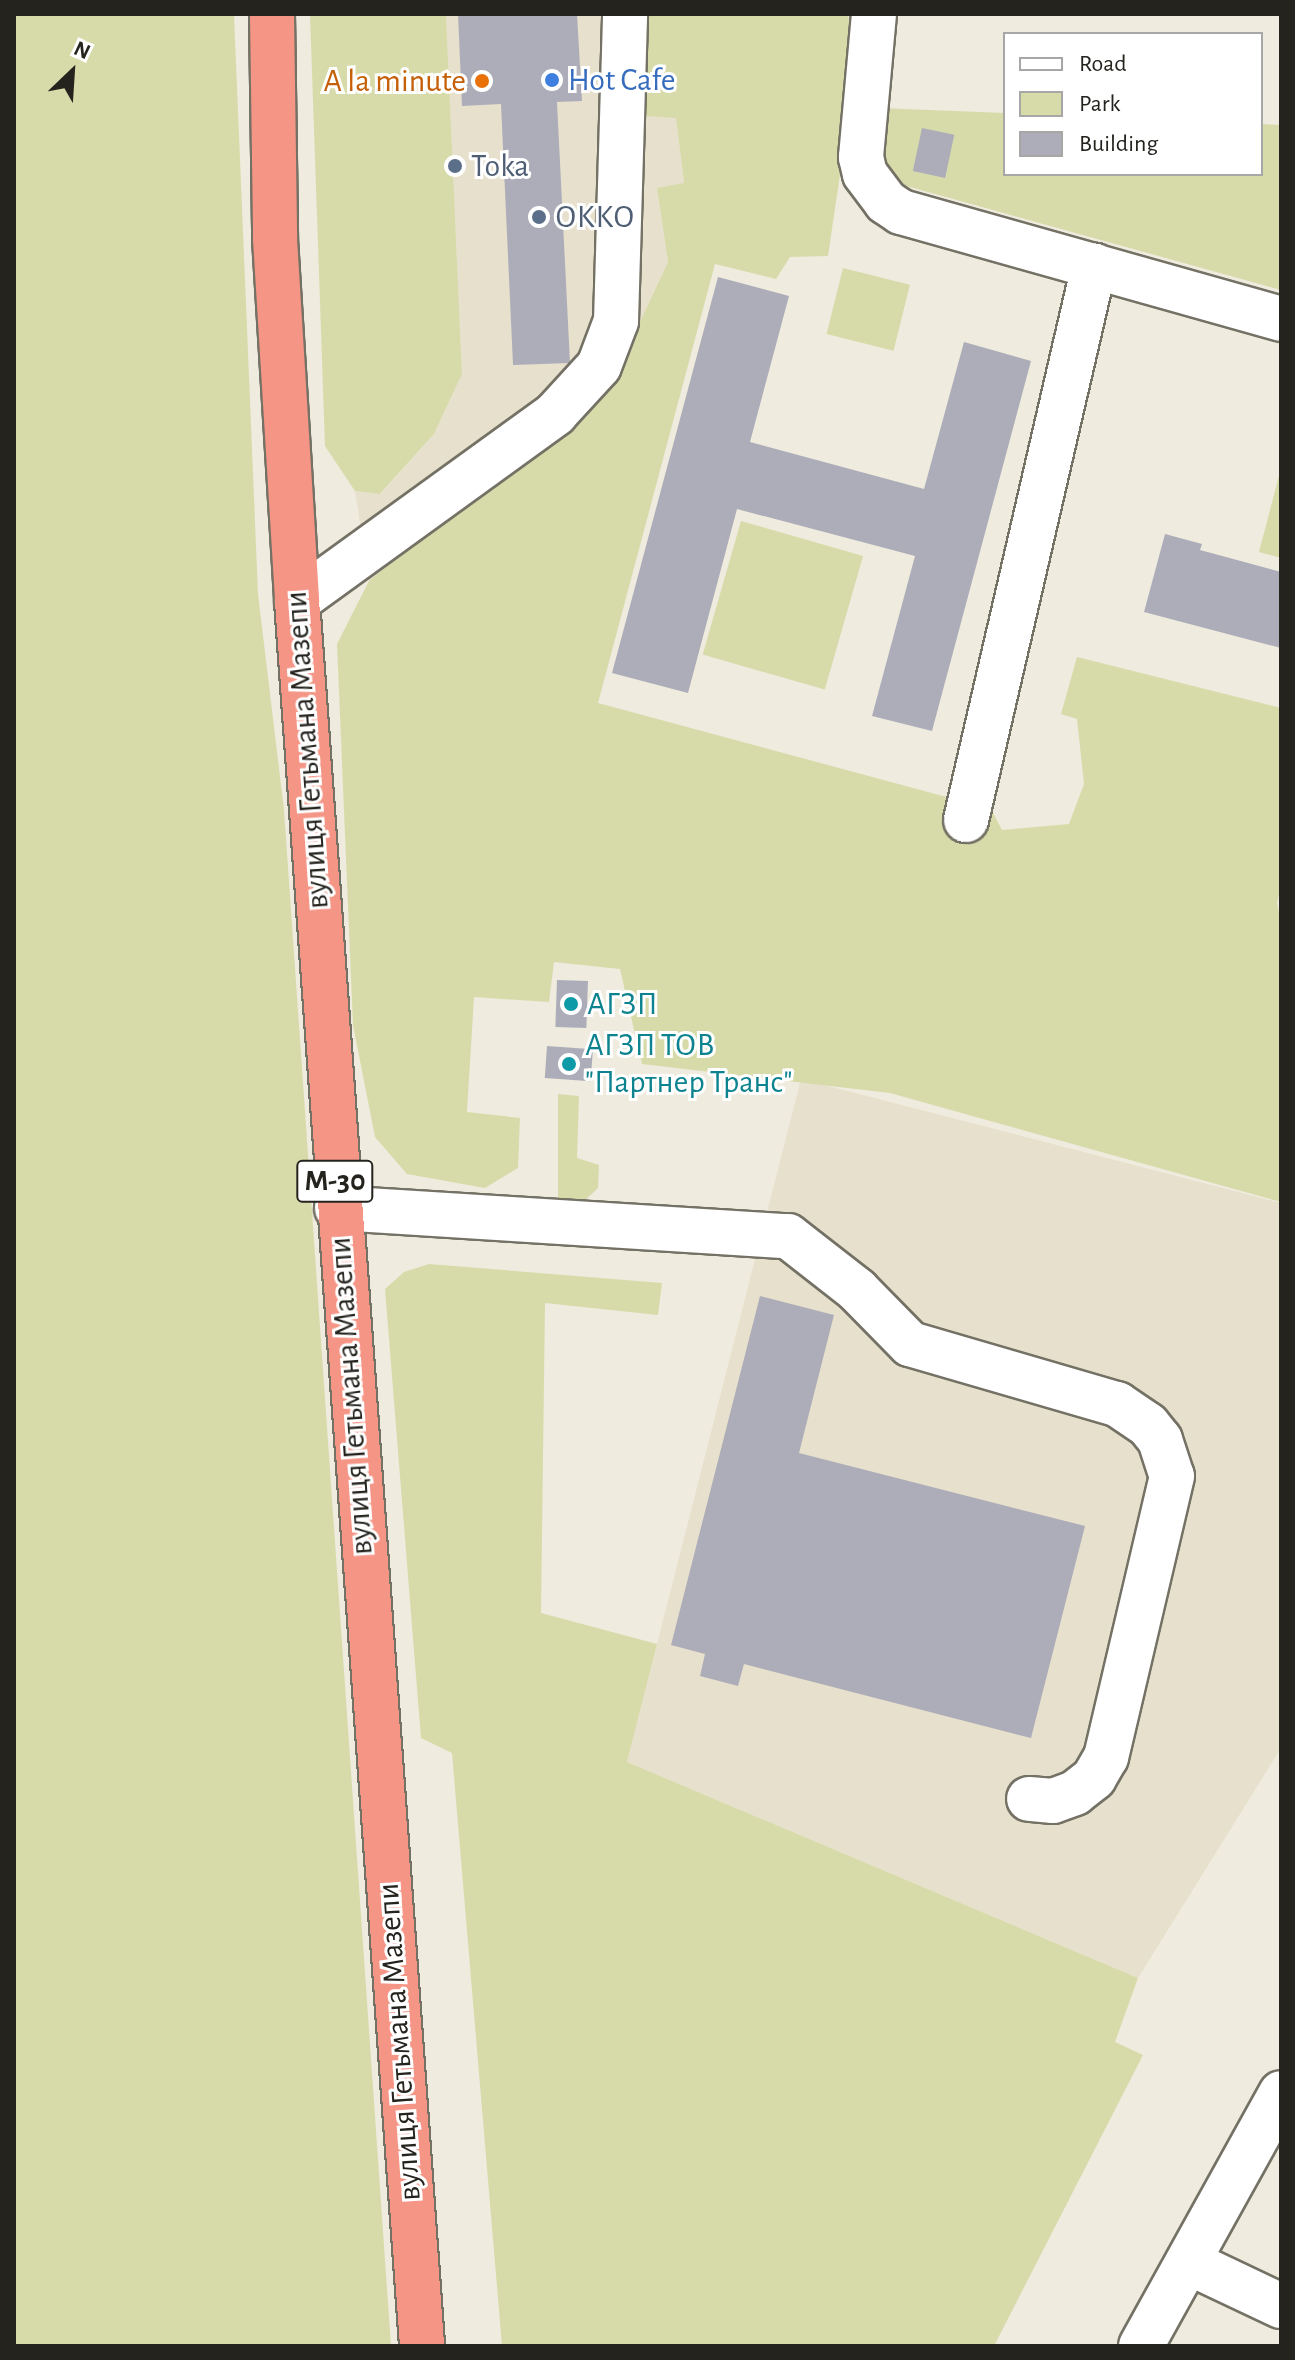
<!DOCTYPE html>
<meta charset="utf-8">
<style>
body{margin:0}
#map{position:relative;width:1295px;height:2360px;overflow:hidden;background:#efebde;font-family:"Alegreya Sans",sans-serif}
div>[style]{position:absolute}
.built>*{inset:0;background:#e7e0cc}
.green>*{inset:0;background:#d7dbaa;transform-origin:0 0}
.building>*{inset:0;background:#adadb9;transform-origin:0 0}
.roads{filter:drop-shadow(2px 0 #747165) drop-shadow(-2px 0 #747165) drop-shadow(0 2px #747165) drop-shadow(0 -2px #747165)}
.minor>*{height:44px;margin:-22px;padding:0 22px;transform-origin:22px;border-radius:22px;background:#fff}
.highway>*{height:44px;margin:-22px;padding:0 22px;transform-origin:22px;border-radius:22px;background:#f59586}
.dots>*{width:22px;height:22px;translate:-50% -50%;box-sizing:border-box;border:4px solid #fff;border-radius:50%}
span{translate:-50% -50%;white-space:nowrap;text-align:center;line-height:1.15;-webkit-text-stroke:6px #fff;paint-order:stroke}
.shield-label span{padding:2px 6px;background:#fff;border:2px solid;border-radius:6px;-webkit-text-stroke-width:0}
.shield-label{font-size:30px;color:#24231e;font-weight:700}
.shop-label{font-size:32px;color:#366cbe}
.left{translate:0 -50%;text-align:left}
.food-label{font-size:32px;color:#c56008}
.right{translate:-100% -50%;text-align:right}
.service-label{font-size:32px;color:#4e5e75}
.street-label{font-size:32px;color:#24231e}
.culture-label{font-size:32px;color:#0d838f}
.frame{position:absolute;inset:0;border:16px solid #24231e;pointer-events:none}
.legend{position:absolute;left:1003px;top:32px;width:260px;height:144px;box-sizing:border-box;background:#fff;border:2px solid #a7a7a5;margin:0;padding:10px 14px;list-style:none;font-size:24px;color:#24231e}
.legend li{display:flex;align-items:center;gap:16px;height:40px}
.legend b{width:40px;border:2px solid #a7a7a5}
.north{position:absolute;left:32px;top:32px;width:80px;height:80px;-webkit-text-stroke:6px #fff;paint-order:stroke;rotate:25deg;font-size:22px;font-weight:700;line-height:32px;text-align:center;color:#24231e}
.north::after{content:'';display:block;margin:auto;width:28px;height:36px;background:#24231e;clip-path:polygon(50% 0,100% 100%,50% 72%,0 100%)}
</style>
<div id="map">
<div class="built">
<i style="clip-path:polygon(446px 14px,644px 14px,646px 116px,676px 117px,684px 184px,657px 188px,668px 262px,617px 371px,369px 581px,355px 491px,381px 494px,434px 434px,462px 374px)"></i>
<i style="clip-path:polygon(801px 1079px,1281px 1203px,1281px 1748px,1138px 1978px,627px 1762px)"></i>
</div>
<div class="green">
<i style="clip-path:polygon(14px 14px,234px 14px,258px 594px,284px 810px,391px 2346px,14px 2346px)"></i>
<i style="clip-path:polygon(310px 14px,446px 14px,462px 374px,434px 434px,380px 494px,355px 491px,325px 446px)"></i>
<i style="clip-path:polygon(644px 14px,848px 14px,855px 73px,828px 256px,790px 257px,776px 279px,715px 264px,598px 703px,991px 809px,1002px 830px,1069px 824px,1084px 784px,1077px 719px,1061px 714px,1077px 657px,1281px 708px,1281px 885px,1277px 903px,1281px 922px,1281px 1202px,890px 1093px,642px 1064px,620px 969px,554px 962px,549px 1002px,474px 997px,467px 1112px,520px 1118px,518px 1168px,485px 1188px,407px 1174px,375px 1137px,353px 1025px,337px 644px,369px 581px,617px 371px,668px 262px,657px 188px,684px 183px,676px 118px,646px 116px)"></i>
<i style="clip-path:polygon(878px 108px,1005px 113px,1005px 174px,1261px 174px,1261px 124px,1281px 125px,1281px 290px,892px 182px,874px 158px)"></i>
<i style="left:843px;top:268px;width:69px;height:68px;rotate:14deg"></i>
<i style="clip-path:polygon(1281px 468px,1281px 558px,1259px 552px)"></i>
<i style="left:741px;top:521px;width:127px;height:139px;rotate:16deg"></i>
<i style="clip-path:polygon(558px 1094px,579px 1096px,577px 1158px,599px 1165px,598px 1188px,582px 1203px,558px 1200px)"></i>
<i style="clip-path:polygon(429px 1264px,662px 1283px,658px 1315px,545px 1303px,541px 1613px,657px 1644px,627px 1762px,1138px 1978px,1115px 2042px,1143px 2055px,994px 2346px,502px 2346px,452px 1753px,421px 1738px,385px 1289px,404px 1272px)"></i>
</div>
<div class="building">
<i style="clip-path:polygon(458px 14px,577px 14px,582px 101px,557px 102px,570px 363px,513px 365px,501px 104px,462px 106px)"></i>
<i style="left:922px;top:128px;width:33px;height:44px;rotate:12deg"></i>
<i style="clip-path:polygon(718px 277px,789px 296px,750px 442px,924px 489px,964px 342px,1031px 361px,932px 731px,872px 716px,915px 556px,737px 509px,688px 693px,612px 673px)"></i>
<i style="clip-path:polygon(1165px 534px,1202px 544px,1200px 550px,1281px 572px,1281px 648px,1144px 612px)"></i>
<i style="left:557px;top:980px;width:31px;height:47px;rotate:2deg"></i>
<i style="left:547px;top:1046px;width:46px;height:32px;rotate:4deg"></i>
<i style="clip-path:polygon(760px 1296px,834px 1315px,799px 1453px,1085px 1526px,1031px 1738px,744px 1664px,738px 1686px,700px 1676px,705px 1654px,671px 1645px)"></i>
</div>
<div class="roads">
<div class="minor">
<i style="left:874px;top:14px;width:144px;rotate:95.2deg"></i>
<i style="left:861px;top:157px;width:17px;rotate:77deg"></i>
<i style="left:865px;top:174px;width:35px;rotate:53deg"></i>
<i style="left:886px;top:202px;width:18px;rotate:34deg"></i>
<i style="left:901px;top:212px;width:395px;rotate:15.7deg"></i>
<i style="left:297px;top:601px;width:319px;rotate:-35.9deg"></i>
<i style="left:555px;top:414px;width:65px;rotate:-47.5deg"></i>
<i style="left:599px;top:366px;width:48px;rotate:-69.3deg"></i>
<i style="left:616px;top:321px;width:307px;rotate:-88.3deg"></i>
<i style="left:966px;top:820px;width:569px;rotate:-76.99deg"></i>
<i style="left:337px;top:1208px;width:452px;rotate:3.6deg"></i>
<i style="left:788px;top:1236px;width:88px;rotate:38deg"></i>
<i style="left:857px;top:1290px;width:76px;rotate:45.5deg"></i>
<i style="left:910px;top:1344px;width:216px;rotate:16.2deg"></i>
<i style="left:1117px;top:1404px;width:37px;rotate:34deg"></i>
<i style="left:1148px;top:1425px;width:19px;rotate:51deg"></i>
<i style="left:1160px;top:1440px;width:38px;rotate:72deg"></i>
<i style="left:1172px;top:1476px;width:289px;rotate:103.2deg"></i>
<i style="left:1106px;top:1757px;width:24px;rotate:120deg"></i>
<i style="left:1094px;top:1778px;width:24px;rotate:142deg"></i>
<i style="left:1075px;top:1793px;width:23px;rotate:160deg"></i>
<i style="left:1053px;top:1801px;width:24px;rotate:-175deg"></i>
<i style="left:1188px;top:2262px;width:103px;rotate:25.3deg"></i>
<i style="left:1141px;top:2346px;width:289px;rotate:-61deg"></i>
</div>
<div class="highway">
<i style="left:272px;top:14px;width:225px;rotate:89.2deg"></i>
<i style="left:275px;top:239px;width:363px;rotate:86.5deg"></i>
<i style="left:297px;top:601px;width:1749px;rotate:85.9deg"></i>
</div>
</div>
<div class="dots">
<i style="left:552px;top:80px;background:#3f7fe0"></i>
<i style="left:482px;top:81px;background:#e8710a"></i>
<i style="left:455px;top:166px;background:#5c6f8a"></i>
<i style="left:539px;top:217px;background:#5c6f8a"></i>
<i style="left:571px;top:1004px;background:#0f9aa8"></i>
<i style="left:569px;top:1064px;background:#0f9aa8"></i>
</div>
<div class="shield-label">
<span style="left:335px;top:1181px">М-30</span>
</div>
<div class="shop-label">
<span class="left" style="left:568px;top:80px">Hot Cafe</span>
</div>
<div class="food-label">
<span class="right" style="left:466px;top:81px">A la minute</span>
</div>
<div class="service-label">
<span class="left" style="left:471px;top:166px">Toka</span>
<span class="left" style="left:555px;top:217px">ОККО</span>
</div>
<div class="street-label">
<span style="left:307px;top:750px;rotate:-94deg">вулиця Гетьмана Мазепи</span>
<span style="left:351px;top:1396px;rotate:-94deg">вулиця Гетьмана Мазепи</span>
<span style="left:399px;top:2042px;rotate:-94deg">вулиця Гетьмана Мазепи</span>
</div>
<div class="culture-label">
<span class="left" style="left:587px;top:1004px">АГЗП</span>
<span class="left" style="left:585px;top:1064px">АГЗП ТОВ<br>"Партнер Транс"</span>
</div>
<div class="frame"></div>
<ul class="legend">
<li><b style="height:10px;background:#fff"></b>Road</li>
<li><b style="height:22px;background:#d7dbaa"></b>Park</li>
<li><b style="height:22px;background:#adadb9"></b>Building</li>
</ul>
<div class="north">N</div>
</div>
